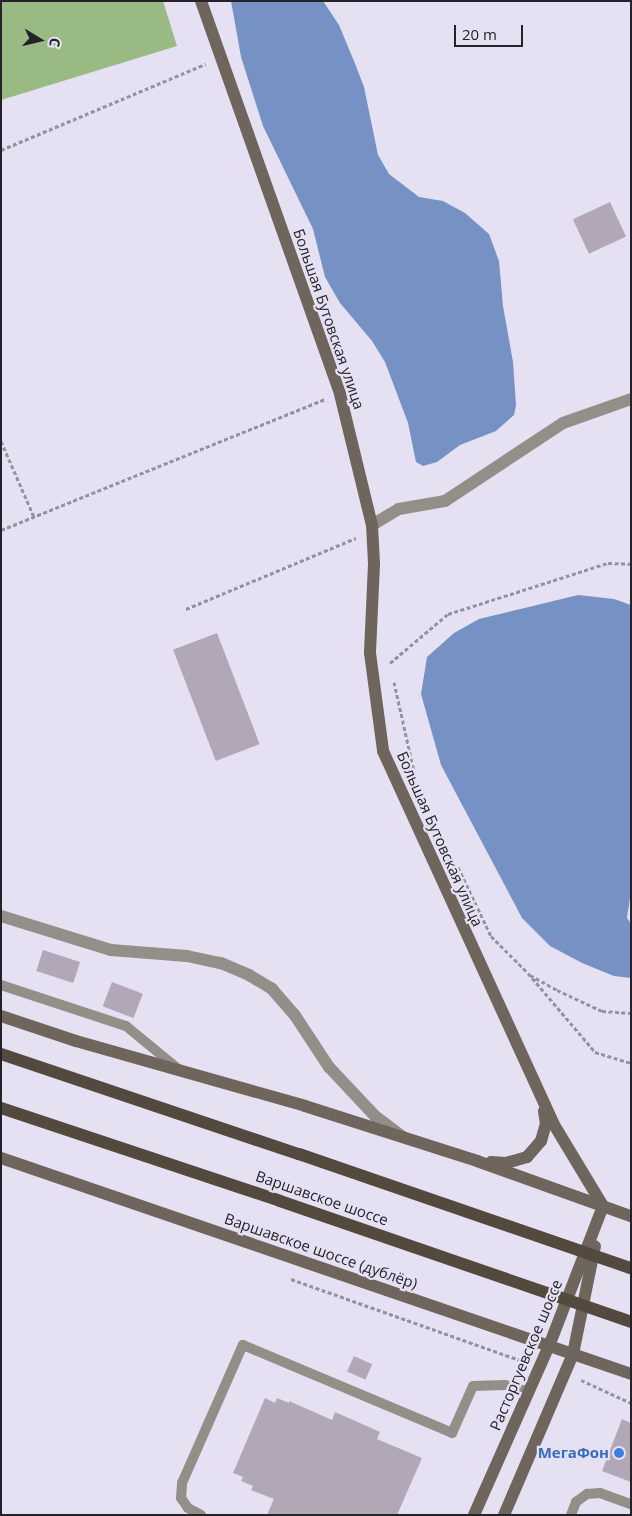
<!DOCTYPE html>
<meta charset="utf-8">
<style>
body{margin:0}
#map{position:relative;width:632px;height:1516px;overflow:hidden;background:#e5e1f3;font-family:"Open Sans",sans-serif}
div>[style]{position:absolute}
.forest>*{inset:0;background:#99ba83}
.water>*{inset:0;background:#7692c5}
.building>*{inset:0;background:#b2a7b7;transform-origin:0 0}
.path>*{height:3px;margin-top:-1.5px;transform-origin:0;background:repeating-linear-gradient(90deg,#9592a0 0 4px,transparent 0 6.5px)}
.lane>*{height:10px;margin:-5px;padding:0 5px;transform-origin:5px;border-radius:5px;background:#948e88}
.street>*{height:12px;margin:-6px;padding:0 6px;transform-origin:6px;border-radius:6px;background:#948e88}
.secondary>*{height:12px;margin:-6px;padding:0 6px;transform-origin:6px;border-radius:6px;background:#6e655d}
.primary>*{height:12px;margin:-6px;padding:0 6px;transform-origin:6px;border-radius:6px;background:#53493f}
.primary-bridge>*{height:12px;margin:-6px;padding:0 6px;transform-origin:6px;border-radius:6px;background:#53493f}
.dots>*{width:14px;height:14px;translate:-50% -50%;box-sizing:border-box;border:2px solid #e5e1f3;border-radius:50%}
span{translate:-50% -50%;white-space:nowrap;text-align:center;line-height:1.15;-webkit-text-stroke:4.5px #e5e1f3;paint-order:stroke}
.street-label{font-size:15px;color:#24232a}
.shop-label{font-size:15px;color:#366cbe;font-weight:700}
.right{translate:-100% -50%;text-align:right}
.frame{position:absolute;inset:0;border:2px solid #24232a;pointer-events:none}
.north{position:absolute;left:15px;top:15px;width:50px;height:50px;-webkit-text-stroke:4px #e5e1f3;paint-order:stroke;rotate:99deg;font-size:14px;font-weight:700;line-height:20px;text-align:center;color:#24232a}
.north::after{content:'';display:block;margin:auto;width:18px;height:22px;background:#24232a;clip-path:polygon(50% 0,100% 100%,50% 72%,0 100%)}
.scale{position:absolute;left:454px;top:25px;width:69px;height:22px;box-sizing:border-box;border:2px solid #24232a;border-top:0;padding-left:6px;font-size:15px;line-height:18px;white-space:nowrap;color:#24232a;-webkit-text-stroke:4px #e5e1f3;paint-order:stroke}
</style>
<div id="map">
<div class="forest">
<i style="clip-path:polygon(1px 1px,163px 1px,177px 46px,1px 100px)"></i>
</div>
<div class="water">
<i style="clip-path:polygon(231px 1px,323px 1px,339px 25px,356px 66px,364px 87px,378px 155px,389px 174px,419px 197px,443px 201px,465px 213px,489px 234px,499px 261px,503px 306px,513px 362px,516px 405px,514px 415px,496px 431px,460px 445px,437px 462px,423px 466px,416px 462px,408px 423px,385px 362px,372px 341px,340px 303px,325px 277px,313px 229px,263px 126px,241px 57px)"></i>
<i style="clip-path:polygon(578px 595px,614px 599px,631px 605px,631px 891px,627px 918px,631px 924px,631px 978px,614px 976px,582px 963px,550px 946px,522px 918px,441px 765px,421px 694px,427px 657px,454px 633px,479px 619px)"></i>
</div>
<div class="building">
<i style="left:610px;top:202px;width:38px;height:41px;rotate:65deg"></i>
<i style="left:217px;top:633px;width:119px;height:47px;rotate:69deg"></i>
<i style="left:43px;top:950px;width:39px;height:22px;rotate:18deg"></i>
<i style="left:112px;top:982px;width:33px;height:26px;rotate:21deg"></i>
<i style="left:354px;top:1356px;width:20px;height:17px;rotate:24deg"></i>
<i style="clip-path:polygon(265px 1398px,275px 1403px,277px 1398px,289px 1403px,289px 1401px,332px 1420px,335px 1412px,380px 1432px,377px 1439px,422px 1458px,397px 1515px,267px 1515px,274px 1499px,251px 1490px,253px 1486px,241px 1481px,243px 1477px,233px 1473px)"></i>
<i style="clip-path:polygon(622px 1419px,631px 1423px,631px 1482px,602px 1471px)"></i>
</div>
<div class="path">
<i style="left:1px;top:150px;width:222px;rotate:-22.8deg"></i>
<i style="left:1px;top:441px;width:83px;rotate:66.5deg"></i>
<i style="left:1px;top:530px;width:349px;rotate:-22deg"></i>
<i style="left:186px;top:609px;width:184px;rotate:-22.7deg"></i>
<i style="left:390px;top:663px;width:76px;rotate:-40.2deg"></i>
<i style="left:448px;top:614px;width:168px;rotate:-17.7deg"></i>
<i style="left:608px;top:563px;width:23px;rotate:2deg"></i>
<i style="left:394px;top:682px;width:96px;rotate:77.4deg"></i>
<i style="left:458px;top:867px;width:76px;rotate:64.4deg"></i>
<i style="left:491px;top:936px;width:52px;rotate:45deg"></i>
<i style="left:528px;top:973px;width:104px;rotate:49.7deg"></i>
<i style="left:595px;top:1052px;width:38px;rotate:17deg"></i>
<i style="left:530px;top:975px;width:31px;rotate:29deg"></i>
<i style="left:557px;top:990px;width:50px;rotate:25deg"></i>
<i style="left:602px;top:1011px;width:29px;rotate:4deg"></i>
<i style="left:291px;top:1279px;width:246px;rotate:19.5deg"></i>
<i style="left:581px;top:1380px;width:55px;rotate:24.7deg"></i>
</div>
<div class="lane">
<i style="left:1px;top:985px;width:132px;rotate:18.2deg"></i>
<i style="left:126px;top:1026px;width:66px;rotate:39.5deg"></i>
<i style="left:201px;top:1515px;width:15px;rotate:-152deg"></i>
<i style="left:188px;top:1508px;width:12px;rotate:-125deg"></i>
<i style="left:181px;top:1498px;width:15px;rotate:-86deg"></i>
<i style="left:182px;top:1483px;width:151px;rotate:-66.2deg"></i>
<i style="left:243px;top:1345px;width:227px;rotate:22.8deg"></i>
<i style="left:452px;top:1433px;width:51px;rotate:-65.9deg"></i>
<i style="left:473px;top:1386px;width:32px;rotate:-2deg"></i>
<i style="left:505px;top:1385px;width:25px;rotate:16deg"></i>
<i style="left:571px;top:1515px;width:14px;rotate:-69deg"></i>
<i style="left:576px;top:1502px;width:14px;rotate:-36deg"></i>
<i style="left:587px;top:1494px;width:13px;rotate:-4deg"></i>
<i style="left:600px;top:1493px;width:33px;rotate:20deg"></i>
</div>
<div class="street">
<i style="left:372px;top:525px;width:31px;rotate:-31deg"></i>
<i style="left:399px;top:509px;width:47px;rotate:-9.9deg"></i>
<i style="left:445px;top:501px;width:141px;rotate:-33.5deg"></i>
<i style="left:563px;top:423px;width:72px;rotate:-19.4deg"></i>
<i style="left:1px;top:916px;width:115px;rotate:17.2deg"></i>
<i style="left:111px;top:950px;width:76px;rotate:4.5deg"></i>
<i style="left:187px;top:956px;width:35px;rotate:12deg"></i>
<i style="left:221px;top:963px;width:30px;rotate:23deg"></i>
<i style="left:249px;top:975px;width:27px;rotate:31deg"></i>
<i style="left:272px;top:989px;width:33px;rotate:49deg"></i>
<i style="left:294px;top:1014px;width:64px;rotate:56.6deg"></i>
<i style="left:329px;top:1067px;width:67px;rotate:46.8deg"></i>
<i style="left:375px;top:1116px;width:35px;rotate:37deg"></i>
</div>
<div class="secondary">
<i style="left:201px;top:1px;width:417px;rotate:70.5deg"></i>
<i style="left:340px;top:394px;width:135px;rotate:76.3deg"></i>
<i style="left:372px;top:525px;width:39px;rotate:87deg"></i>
<i style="left:374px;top:564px;width:89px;rotate:92.6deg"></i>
<i style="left:370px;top:653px;width:99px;rotate:82.4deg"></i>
<i style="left:383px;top:751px;width:409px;rotate:65.4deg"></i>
<i style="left:553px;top:1123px;width:97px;rotate:58.9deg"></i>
<i style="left:1px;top:1016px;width:79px;rotate:18.4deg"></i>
<i style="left:76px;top:1041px;width:238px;rotate:15.8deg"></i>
<i style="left:305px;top:1106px;width:181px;rotate:17.7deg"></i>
<i style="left:477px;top:1161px;width:164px;rotate:19.7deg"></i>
<i style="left:1px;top:1158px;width:666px;rotate:18.92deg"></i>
<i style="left:491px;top:1162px;width:15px;rotate:4deg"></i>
<i style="left:506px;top:1163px;width:22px;rotate:-16deg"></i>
<i style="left:527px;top:1157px;width:21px;rotate:-49deg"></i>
<i style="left:541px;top:1141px;width:18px;rotate:-74deg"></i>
<i style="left:546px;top:1124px;width:13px;rotate:-99deg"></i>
<i style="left:474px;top:1515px;width:185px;rotate:-66.1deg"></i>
<i style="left:549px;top:1346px;width:150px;rotate:-68.9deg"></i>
<i style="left:504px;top:1515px;width:175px;rotate:-66.8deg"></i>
<i style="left:573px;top:1354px;width:110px;rotate:-78.5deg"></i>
</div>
<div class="primary">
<i style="left:1px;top:1054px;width:314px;rotate:18.6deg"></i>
<i style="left:1px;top:1108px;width:294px;rotate:18.4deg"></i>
</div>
<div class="primary-bridge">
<i style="left:299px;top:1154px;width:351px;rotate:19deg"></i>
<i style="left:280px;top:1201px;width:371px;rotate:19deg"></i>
</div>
<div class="dots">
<i style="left:619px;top:1453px;background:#3f7fe0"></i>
</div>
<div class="street-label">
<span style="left:329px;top:319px;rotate:71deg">Большая Бутовская улица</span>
<span style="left:440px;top:839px;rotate:66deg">Большая Бутовская улица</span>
<span style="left:322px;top:1198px;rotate:19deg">Варшавское шоссе</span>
<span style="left:321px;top:1251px;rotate:19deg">Варшавское шоссе (дублёр)</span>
<span style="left:526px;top:1355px;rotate:-67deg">Расторгуевское шоссе</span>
</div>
<div class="shop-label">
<span class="right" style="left:609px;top:1453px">МегаФон</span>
</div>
<div class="frame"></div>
<div class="north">С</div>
<div class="scale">20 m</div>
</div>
